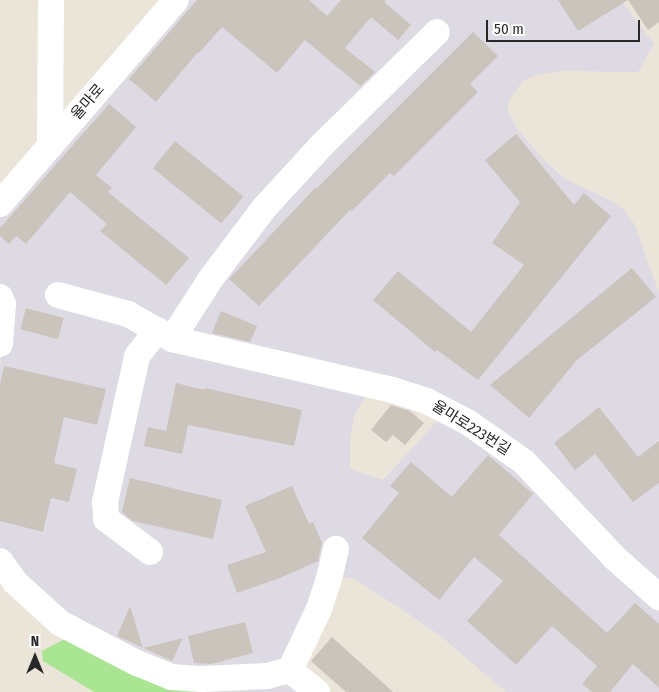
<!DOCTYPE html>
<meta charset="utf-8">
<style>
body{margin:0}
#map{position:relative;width:659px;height:692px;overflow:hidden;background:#ebe5d9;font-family:"Fira Sans Condensed","Noto Sans KR",sans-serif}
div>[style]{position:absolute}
.industrial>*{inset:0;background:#dddae3}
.green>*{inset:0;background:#aae593}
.building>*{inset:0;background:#cac4bc;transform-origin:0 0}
.minor>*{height:26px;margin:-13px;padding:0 13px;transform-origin:13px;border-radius:13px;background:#fff}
span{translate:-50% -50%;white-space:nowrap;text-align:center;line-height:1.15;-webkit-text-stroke:4px #fff;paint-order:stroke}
.street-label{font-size:15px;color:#282828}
.north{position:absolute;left:10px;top:632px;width:50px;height:50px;-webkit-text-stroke:4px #fff;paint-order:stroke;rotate:0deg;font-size:14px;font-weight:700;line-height:20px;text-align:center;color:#282828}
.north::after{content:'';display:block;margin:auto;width:18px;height:22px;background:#282828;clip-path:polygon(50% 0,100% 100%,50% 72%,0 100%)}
.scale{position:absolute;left:486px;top:20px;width:154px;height:22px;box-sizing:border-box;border:2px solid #282828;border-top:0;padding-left:6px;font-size:15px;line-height:18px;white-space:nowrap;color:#282828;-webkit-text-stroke:4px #fff;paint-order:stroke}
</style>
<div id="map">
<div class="industrial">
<i style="clip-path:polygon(187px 0,621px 0,654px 44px,638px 72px,563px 71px,536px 75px,523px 81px,509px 100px,508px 112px,518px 130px,543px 159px,565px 179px,614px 202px,626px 212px,635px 225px,659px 293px,659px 589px,610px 544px,530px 456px,502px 431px,461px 405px,425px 388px,240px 350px,206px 337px,170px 319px,158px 344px,367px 393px,354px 417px,350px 440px,350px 469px,383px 480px,439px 419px,484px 443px,520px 471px,592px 548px,659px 612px,659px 692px,506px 692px,438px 634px,400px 608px,354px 579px,325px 574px,314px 609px,295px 648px,287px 659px,278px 666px,261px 670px,186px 674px,172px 671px,72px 625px,23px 582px,6px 562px,0 551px,0 364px,9px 316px,9px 305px,0 286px,0 215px)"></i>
<i style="clip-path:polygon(271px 684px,288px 686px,300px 692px,208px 692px,208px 686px)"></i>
</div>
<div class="green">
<i style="clip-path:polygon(63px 640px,70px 641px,205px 692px,94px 692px,43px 661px,42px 651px)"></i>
</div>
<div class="building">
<i style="clip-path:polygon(197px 0,309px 0,327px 16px,341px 0,386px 0,384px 2px,411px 25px,398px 40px,371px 17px,345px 48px,375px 72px,360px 86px,305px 40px,277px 73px,222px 27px,199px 53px,198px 52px,156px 102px,129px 79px)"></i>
<i style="clip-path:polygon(558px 0,628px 0,578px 31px)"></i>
<i style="clip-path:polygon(628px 0,659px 0,659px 22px,648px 30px)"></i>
<i style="clip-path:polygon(473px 32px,498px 56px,470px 84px,478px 92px,394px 176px,390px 173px,352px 211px,350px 210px,259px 306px,229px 279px,233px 275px,316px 187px,317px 188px)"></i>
<i style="clip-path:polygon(109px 104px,136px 127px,96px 175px,112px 188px,108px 192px,189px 258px,166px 285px,100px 231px,107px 224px,70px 192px,26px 244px,16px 236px,9px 244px,0 236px,0 228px)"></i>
<i style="clip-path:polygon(516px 134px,574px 205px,584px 193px,611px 216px,478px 380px,437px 350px,435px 352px,373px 300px,398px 271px,471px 332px,524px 265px,492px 243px,520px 202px,485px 160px)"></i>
<i style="left:175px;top:141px;width:88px;height:35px;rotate:39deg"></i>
<i style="clip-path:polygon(632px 268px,656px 297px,577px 360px,529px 418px,490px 385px)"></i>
<i style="left:26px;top:308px;width:39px;height:22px;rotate:15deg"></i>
<i style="clip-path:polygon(221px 311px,257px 326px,250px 342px,212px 333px)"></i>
<i style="clip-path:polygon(4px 366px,106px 389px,97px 425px,64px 417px,54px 463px,77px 469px,69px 502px,51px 498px,43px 532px,0 521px,0 384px)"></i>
<i style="clip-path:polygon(176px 383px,205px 390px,205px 388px,302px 410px,294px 446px,188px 425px,182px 454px,144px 446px,148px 427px,166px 431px)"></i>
<i style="clip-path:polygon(391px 405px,410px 411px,424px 423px,405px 445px,393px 435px,386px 442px,371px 430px)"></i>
<i style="clip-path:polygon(599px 407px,638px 457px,659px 441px,659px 483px,633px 502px,595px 454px,575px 470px,554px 443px)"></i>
<i style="clip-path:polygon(488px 455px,533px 494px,499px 535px,607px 633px,635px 603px,659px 624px,659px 688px,633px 664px,610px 692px,592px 692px,582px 684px,597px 666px,552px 626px,516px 665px,467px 621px,503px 581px,474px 557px,439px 600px,362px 538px,399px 493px,390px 486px,411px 462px,452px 497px)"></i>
<i style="clip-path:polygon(130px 478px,222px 500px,213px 539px,133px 521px,122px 512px)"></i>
<i style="clip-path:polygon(292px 486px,309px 524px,313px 522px,322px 543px,318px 561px,280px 578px,237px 593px,227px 565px,266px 552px,245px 506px)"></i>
<i style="clip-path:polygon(130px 606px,143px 648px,183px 638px,172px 661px,117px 636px)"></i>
<i style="clip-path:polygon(245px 622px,253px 653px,211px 664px,194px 663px,188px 636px)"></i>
<i style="clip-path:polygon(332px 637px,393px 692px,346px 692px,311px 661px)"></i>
</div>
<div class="minor">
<i style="left:50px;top:146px;width:146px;rotate:-89.6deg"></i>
<i style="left:0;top:204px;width:269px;rotate:-49.2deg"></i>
<i style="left:58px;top:295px;width:73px;rotate:15.2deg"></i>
<i style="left:128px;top:314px;width:51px;rotate:29.6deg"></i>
<i style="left:172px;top:339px;width:227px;rotate:13deg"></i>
<i style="left:393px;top:390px;width:36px;rotate:18deg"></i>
<i style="left:427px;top:401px;width:47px;rotate:27.6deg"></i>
<i style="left:469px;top:423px;width:67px;rotate:35.3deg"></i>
<i style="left:524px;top:462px;width:132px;rotate:46.5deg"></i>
<i style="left:615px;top:558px;width:59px;rotate:41.6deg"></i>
<i style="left:0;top:297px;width:8px;rotate:67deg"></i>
<i style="left:3px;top:304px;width:40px;rotate:94.3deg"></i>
<i style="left:172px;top:339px;width:74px;rotate:-57.2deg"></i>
<i style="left:212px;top:277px;width:88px;rotate:-52.9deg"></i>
<i style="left:265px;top:207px;width:84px;rotate:-47.4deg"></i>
<i style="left:322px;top:145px;width:161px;rotate:-44.5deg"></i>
<i style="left:150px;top:552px;width:55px;rotate:-143.1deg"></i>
<i style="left:106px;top:519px;width:17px;rotate:-93deg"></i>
<i style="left:105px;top:502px;width:149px;rotate:-77.6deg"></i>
<i style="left:137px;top:356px;width:33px;rotate:-52deg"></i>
<i style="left:0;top:561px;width:26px;rotate:54deg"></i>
<i style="left:15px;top:582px;width:61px;rotate:42.3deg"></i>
<i style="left:60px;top:623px;width:87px;rotate:27.5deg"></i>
<i style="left:137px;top:663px;width:37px;rotate:22deg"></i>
<i style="left:171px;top:677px;width:31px;rotate:4deg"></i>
<i style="left:202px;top:679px;width:65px;rotate:-2.6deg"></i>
<i style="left:267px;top:676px;width:24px;rotate:-15deg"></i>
<i style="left:290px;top:670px;width:35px;rotate:39deg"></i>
<i style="left:290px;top:670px;width:68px;rotate:-64.6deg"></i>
<i style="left:319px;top:609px;width:32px;rotate:-72deg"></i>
<i style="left:329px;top:579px;width:31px;rotate:-77deg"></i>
</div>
<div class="street-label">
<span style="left:88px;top:102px;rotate:-49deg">율마로</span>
<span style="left:471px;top:428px;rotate:32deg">율마로223번길</span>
</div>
<div class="north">N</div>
<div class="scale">50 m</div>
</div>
